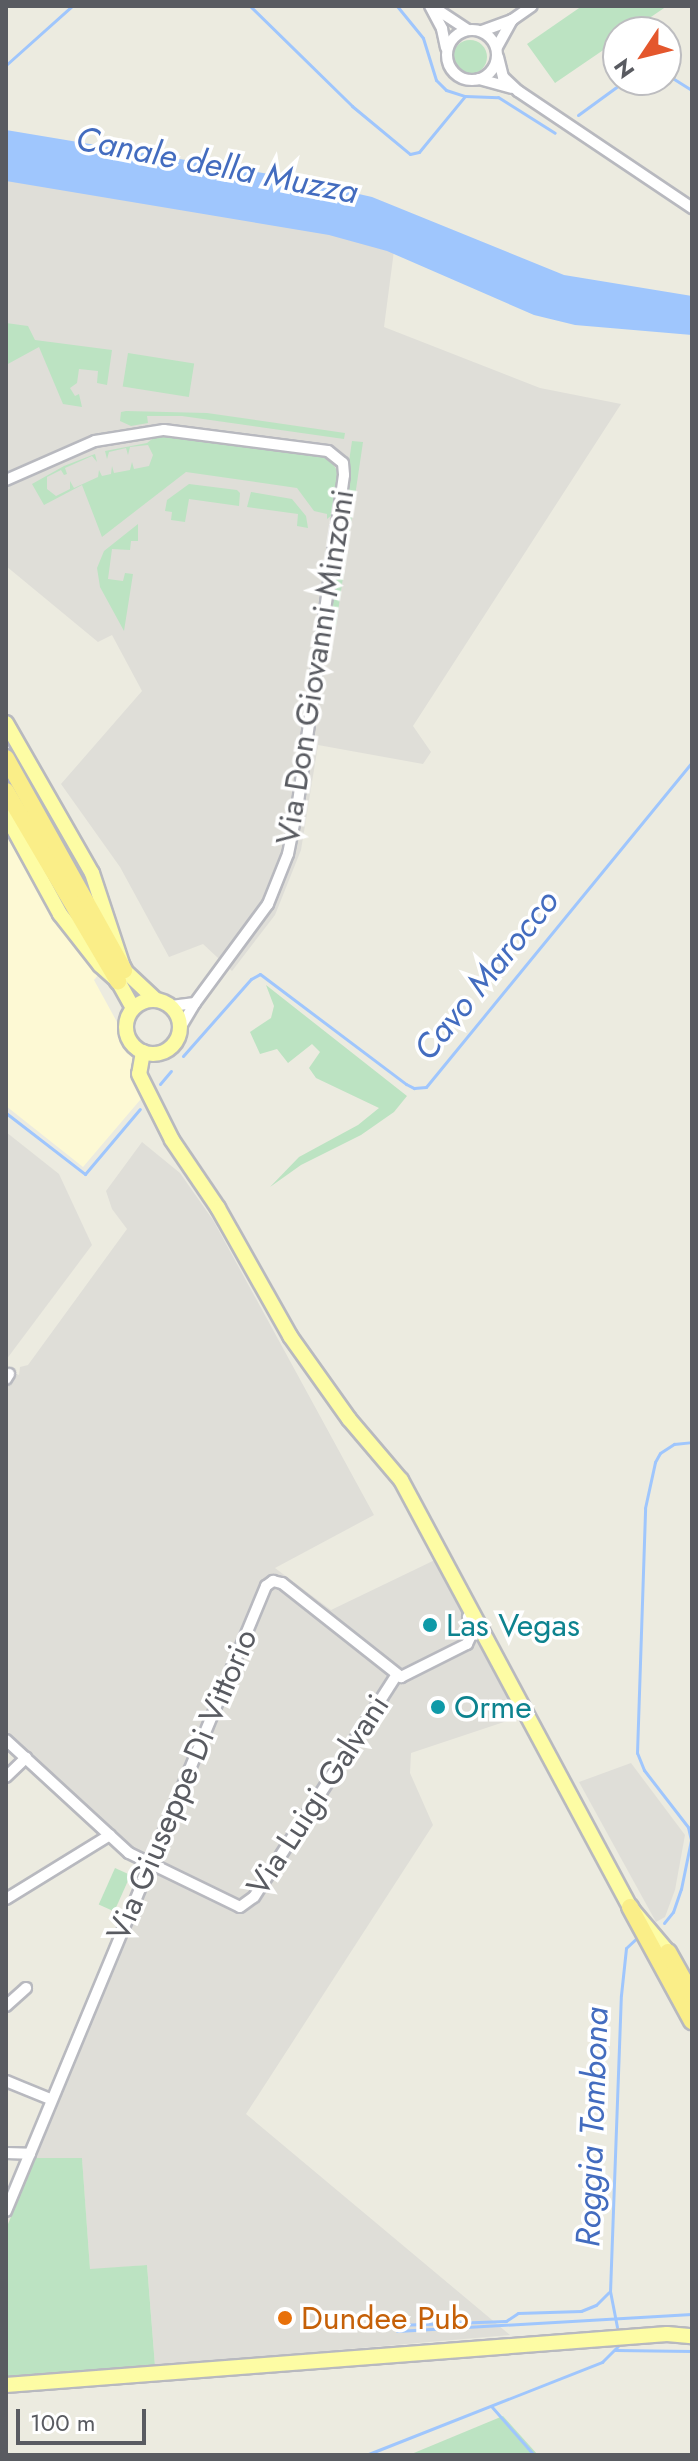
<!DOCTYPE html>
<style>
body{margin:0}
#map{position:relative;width:698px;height:2461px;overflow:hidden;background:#ecebe0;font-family:Jost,sans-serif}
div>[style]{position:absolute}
.commercial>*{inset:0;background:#fdf9d4}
.industrial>*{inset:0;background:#dfded8}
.green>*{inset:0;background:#bce3c2;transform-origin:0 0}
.round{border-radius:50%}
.water>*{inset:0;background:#9fc6fd}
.stream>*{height:3px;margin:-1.5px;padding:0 1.5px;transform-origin:1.5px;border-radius:1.5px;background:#9fc6fd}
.roads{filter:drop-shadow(2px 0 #b8b9bf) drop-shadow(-2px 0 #b8b9bf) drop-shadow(0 2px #b8b9bf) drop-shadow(0 -2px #b8b9bf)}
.minor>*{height:10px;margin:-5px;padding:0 5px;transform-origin:5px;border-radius:5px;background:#fff}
.minor>.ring{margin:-5px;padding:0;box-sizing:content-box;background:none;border:10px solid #fff;border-radius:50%}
.major>*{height:14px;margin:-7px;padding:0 7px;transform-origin:7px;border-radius:7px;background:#fdfca4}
.major>.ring{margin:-7px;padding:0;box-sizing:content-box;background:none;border:14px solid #fdfca4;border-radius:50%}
.highway>*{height:16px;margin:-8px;padding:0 8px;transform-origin:8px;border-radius:8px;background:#faee88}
.dots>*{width:22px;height:22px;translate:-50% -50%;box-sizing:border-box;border:4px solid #fff;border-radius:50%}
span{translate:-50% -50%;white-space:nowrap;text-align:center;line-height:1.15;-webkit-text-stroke:7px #fff;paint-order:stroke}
.street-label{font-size:32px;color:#595b61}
.culture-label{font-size:32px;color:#0d838f}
.left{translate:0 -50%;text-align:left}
.food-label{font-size:32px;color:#c56008}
.water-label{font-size:34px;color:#436cbf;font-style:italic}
.frame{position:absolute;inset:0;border:8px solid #595b61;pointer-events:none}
.north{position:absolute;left:602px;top:16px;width:80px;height:80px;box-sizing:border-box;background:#fff;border:2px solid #bdbdc0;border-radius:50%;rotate:235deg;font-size:22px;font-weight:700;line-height:32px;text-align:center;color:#595b61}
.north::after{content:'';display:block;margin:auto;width:28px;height:36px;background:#e4572d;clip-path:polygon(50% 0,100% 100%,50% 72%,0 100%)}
.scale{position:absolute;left:16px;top:2409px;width:130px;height:36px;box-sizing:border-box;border:4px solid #595b61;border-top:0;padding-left:10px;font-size:24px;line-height:28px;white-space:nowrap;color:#595b61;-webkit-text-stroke:6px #fff;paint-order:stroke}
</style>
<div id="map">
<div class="commercial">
<i style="clip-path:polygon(6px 789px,104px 968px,94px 980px,152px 1086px,83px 1167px,6px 1106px)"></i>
</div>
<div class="industrial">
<i style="clip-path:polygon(6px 169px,395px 243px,384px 327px,540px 388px,621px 404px,413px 726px,431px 752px,423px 764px,318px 745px,301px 850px,275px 915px,232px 971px,203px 944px,169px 957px,120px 867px,61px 784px,142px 691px,112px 635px,98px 642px,6px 566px)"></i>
<i style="clip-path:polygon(6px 1132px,59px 1174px,92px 1245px,6px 1360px)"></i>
<i style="clip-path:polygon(142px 1142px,180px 1173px,213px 1220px,374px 1515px,275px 1568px,331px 1610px,439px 1558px,522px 1716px,411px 1753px,410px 1773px,433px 1825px,246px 2114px,510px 2335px,155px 2366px,147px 2265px,90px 2270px,82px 2159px,35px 2158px,155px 1862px,132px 1850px,6px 1733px,6px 1369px,19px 1375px,20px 1367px,28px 1365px,127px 1229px,112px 1209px,106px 1191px)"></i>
<i style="clip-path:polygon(631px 1763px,685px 1835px,675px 1890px,665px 1917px,656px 1922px,579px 1782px)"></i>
</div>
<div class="green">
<i style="clip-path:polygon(582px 6px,667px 6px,629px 32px,618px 32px,618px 40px,555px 83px,527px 44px)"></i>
<i class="round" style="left:453px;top:40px;width:34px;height:34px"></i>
<i style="clip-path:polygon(6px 323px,28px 326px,35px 340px,112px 350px,107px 385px,97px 383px,98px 371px,79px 369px,77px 383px,70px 388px,75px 396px,79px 394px,82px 407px,63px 404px,39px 347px,6px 365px)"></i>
<i style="left:128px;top:353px;width:67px;height:34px;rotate:9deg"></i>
<i style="clip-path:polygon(126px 411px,207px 413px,345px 433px,344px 439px,182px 416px,147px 416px,148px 423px,131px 426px,120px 421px,121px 412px)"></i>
<i style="clip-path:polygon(156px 436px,178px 436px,329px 458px,338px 472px,332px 515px,327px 519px,327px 514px,314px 511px,297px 488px,186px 472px,102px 537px,82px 485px,44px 505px,32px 484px,64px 466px,95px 454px,97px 462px,92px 456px,65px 468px,67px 474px,64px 475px,61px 470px,47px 477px,47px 489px,56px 496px,70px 489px,70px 481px,74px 488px,98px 477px,99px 470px,102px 476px,111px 474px,112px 466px,114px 473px,130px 470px,132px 462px,134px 469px,149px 466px,153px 455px,148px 445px,130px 447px,128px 455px,126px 448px,109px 452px,107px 459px,105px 451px,147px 443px)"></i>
<i style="clip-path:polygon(352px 441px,363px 442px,336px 625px,330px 622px,327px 614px)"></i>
<i style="clip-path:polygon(189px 484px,237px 490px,240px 493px,239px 506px,189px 499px,185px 522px,171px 520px,172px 512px,165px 511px,167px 500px)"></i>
<i style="clip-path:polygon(251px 492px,292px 499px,306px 516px,308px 528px,297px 526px,298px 514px,247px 507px)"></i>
<i style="clip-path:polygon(138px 524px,138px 541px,131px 541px,130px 550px,112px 549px,108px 579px,123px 581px,125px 573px,133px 574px,124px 631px,100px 587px,97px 568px,104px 551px)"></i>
<i style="clip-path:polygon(266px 985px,407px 1096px,394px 1112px,361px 1135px,301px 1165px,270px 1187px,299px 1157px,358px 1125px,379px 1108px,316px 1078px,309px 1068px,320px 1052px,312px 1044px,288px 1063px,277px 1049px,260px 1054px,250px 1032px,271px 1018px,274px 1006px)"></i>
<i style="left:115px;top:1868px;width:17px;height:40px;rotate:24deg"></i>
<i style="clip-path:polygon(35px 2158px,82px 2158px,90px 2269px,147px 2265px,155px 2366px,6px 2377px,6px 2229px)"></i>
<i style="clip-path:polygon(503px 2416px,538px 2455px,409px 2455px)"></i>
</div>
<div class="water">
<i style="clip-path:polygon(6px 130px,275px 175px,372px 197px,564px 275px,692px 296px,692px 335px,575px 325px,534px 315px,387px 251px,329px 235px,6px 181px)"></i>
</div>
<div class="stream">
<i style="left:250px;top:6px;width:143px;rotate:44.4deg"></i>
<i style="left:352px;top:106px;width:75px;rotate:39.6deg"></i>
<i style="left:410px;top:154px;width:9px;rotate:-13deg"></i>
<i style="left:419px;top:152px;width:72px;rotate:-50.6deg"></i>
<i style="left:465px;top:96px;width:33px;rotate:2deg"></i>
<i style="left:498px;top:97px;width:67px;rotate:32.3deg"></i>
<i style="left:397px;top:6px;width:41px;rotate:50.9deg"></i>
<i style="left:423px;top:38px;width:44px;rotate:72.8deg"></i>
<i style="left:436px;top:80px;width:14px;rotate:45deg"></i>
<i style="left:446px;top:90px;width:20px;rotate:18deg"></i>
<i style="left:6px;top:65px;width:89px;rotate:-41.8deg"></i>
<i style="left:666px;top:74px;width:31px;rotate:32deg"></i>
<i style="left:578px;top:115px;width:59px;rotate:-36.1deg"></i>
<i style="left:183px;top:1056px;width:103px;rotate:-48.6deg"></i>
<i style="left:251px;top:979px;width:10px;rotate:-29deg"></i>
<i style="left:260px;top:974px;width:183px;rotate:37deg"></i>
<i style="left:406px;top:1084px;width:9px;rotate:27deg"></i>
<i style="left:414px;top:1088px;width:12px;rotate:-5deg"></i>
<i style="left:426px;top:1087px;width:420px;rotate:-50.7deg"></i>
<i style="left:160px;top:1084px;width:17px;rotate:-50deg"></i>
<i style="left:6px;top:1113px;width:100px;rotate:37.7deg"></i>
<i style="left:85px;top:1174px;width:85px;rotate:-49.8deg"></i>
<i style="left:664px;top:1923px;width:14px;rotate:-51deg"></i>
<i style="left:673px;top:1912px;width:24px;rotate:-71deg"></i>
<i style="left:681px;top:1889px;width:50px;rotate:-78.5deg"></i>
<i style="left:691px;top:1840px;width:13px;rotate:-103deg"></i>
<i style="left:688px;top:1827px;width:72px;rotate:-127.7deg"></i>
<i style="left:644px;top:1770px;width:18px;rotate:-112deg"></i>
<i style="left:637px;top:1753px;width:245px;rotate:-88.1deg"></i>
<i style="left:645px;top:1508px;width:47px;rotate:-77.7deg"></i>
<i style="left:655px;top:1462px;width:10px;rotate:-61deg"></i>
<i style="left:660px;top:1453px;width:17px;rotate:-33deg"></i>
<i style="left:674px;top:1444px;width:18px;rotate:-6deg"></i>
<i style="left:397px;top:2325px;width:109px;rotate:-2.1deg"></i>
<i style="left:506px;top:2321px;width:14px;rotate:-34deg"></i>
<i style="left:518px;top:2313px;width:63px;rotate:-1.8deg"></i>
<i style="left:581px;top:2311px;width:16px;rotate:-22deg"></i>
<i style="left:596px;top:2305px;width:18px;rotate:-45deg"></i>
<i style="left:617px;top:2327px;width:36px;rotate:-101deg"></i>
<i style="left:610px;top:2292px;width:297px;rotate:-87.9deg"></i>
<i style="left:621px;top:1995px;width:47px;rotate:-83.9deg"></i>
<i style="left:626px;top:1948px;width:19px;rotate:-43deg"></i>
<i style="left:397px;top:2331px;width:295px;rotate:-3.3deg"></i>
<i style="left:615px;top:2350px;width:77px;rotate:0.7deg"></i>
<i style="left:492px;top:2407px;width:64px;rotate:48.8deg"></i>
<i style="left:366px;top:2455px;width:254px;rotate:-21.5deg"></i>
<i style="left:602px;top:2362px;width:23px;rotate:-45deg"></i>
</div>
<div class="roads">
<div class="minor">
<i style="left:430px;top:6px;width:26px;rotate:62deg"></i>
<i style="left:442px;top:29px;width:19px;rotate:78deg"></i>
<i style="left:433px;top:7px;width:42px;rotate:33.3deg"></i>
<i class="ring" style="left:447px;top:30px;width:40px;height:40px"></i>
<i style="left:482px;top:31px;width:32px;rotate:-20deg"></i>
<i style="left:512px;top:20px;width:24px;rotate:-35deg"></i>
<i style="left:497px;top:47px;width:31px;rotate:-61deg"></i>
<i style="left:498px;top:57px;width:21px;rotate:76deg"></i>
<i style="left:503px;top:77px;width:21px;rotate:43deg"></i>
<i style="left:518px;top:91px;width:210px;rotate:33.9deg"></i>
<i style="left:479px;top:79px;width:34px;rotate:15deg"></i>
<i style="left:6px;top:480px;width:97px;rotate:-23.7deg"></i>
<i style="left:95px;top:441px;width:70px;rotate:-9.1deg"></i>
<i style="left:164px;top:430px;width:165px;rotate:7.3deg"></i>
<i style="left:328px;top:451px;width:19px;rotate:39deg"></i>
<i style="left:343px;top:463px;width:12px;rotate:85deg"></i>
<i style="left:344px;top:475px;width:332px;rotate:98deg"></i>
<i style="left:298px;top:804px;width:51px;rotate:101.3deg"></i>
<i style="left:288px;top:854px;width:54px;rotate:111.8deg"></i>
<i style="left:268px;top:904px;width:123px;rotate:126.4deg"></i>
<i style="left:171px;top:1006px;width:24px;rotate:-7deg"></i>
<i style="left:195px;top:1003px;width:29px;rotate:121deg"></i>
<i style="left:6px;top:1379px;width:6px;rotate:-59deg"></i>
<i style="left:6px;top:1740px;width:167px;rotate:42.6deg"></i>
<i style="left:129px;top:1853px;width:123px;rotate:25.9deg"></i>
<i style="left:240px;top:1907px;width:17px;rotate:-36deg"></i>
<i style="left:254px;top:1897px;width:263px;rotate:-57.3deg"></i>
<i style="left:6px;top:1777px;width:28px;rotate:-44deg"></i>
<i style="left:6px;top:1899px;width:122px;rotate:-31.6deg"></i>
<i style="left:6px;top:2006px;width:27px;rotate:-42deg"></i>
<i style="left:6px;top:2081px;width:48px;rotate:22.2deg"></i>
<i style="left:6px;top:2153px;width:24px;rotate:2deg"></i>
<i style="left:6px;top:2211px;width:677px;rotate:-67.41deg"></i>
<i style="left:266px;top:1586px;width:9px;rotate:-36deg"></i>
<i style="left:273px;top:1581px;width:9px;rotate:13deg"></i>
<i style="left:282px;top:1583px;width:152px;rotate:38.3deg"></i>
<i style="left:401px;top:1677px;width:74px;rotate:-26.6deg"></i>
<i style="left:467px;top:1644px;width:14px;rotate:-65deg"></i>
<i style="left:473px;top:1631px;width:15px;rotate:-110deg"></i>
</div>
<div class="major">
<i style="left:6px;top:723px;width:173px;rotate:60.2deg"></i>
<i style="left:92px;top:873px;width:102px;rotate:71.7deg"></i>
<i style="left:124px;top:970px;width:44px;rotate:43.2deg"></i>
<i style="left:6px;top:815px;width:113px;rotate:61.4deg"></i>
<i style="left:60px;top:914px;width:65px;rotate:51.9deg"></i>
<i style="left:100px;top:965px;width:24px;rotate:42deg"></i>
<i style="left:118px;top:981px;width:31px;rotate:61deg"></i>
<i class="ring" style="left:126px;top:1000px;width:40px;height:40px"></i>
<i style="left:143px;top:1052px;width:22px;rotate:100deg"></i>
<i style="left:139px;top:1074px;width:74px;rotate:63.4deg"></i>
<i style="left:172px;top:1140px;width:82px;rotate:55.9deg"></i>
<i style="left:218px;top:1208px;width:147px;rotate:60.6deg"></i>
<i style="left:290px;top:1336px;width:102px;rotate:54.6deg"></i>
<i style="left:349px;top:1419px;width:80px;rotate:49.6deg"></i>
<i style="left:401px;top:1480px;width:485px;rotate:61.8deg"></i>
<i style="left:630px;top:1907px;width:59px;rotate:49.8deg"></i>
<i style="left:6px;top:2385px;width:663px;rotate:-4.41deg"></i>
<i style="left:667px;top:2334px;width:25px;rotate:5deg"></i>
</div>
<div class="highway">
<i style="left:6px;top:758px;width:243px;rotate:60.9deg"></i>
<i style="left:6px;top:791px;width:221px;rotate:59.5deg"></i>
<i style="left:630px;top:1907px;width:130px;rotate:61.5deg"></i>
<i style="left:668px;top:1952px;width:49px;rotate:60.8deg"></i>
</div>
</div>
<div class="dots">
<i style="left:430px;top:1625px;background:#0f9aa8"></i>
<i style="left:438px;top:1707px;background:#0f9aa8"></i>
<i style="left:285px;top:2318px;background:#e8710a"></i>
</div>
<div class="street-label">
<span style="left:315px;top:667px;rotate:-81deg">Via Don Giovanni Minzoni</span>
<span style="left:182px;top:1785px;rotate:-67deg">Via Giuseppe Di Vittorio</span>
<span style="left:318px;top:1795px;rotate:-57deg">Via Luigi Galvani</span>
</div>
<div class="culture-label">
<span class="left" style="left:446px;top:1625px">Las Vegas</span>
<span class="left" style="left:454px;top:1707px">Orme</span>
</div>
<div class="food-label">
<span class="left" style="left:301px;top:2318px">Dundee Pub</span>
</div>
<div class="water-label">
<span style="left:217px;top:165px;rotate:11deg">Canale della Muzza</span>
<span style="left:486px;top:975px;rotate:-51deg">Cavo Marocco</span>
<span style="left:592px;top:2127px;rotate:-88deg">Roggia Tombona</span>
</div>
<div class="frame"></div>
<div class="north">N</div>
<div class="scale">100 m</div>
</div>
